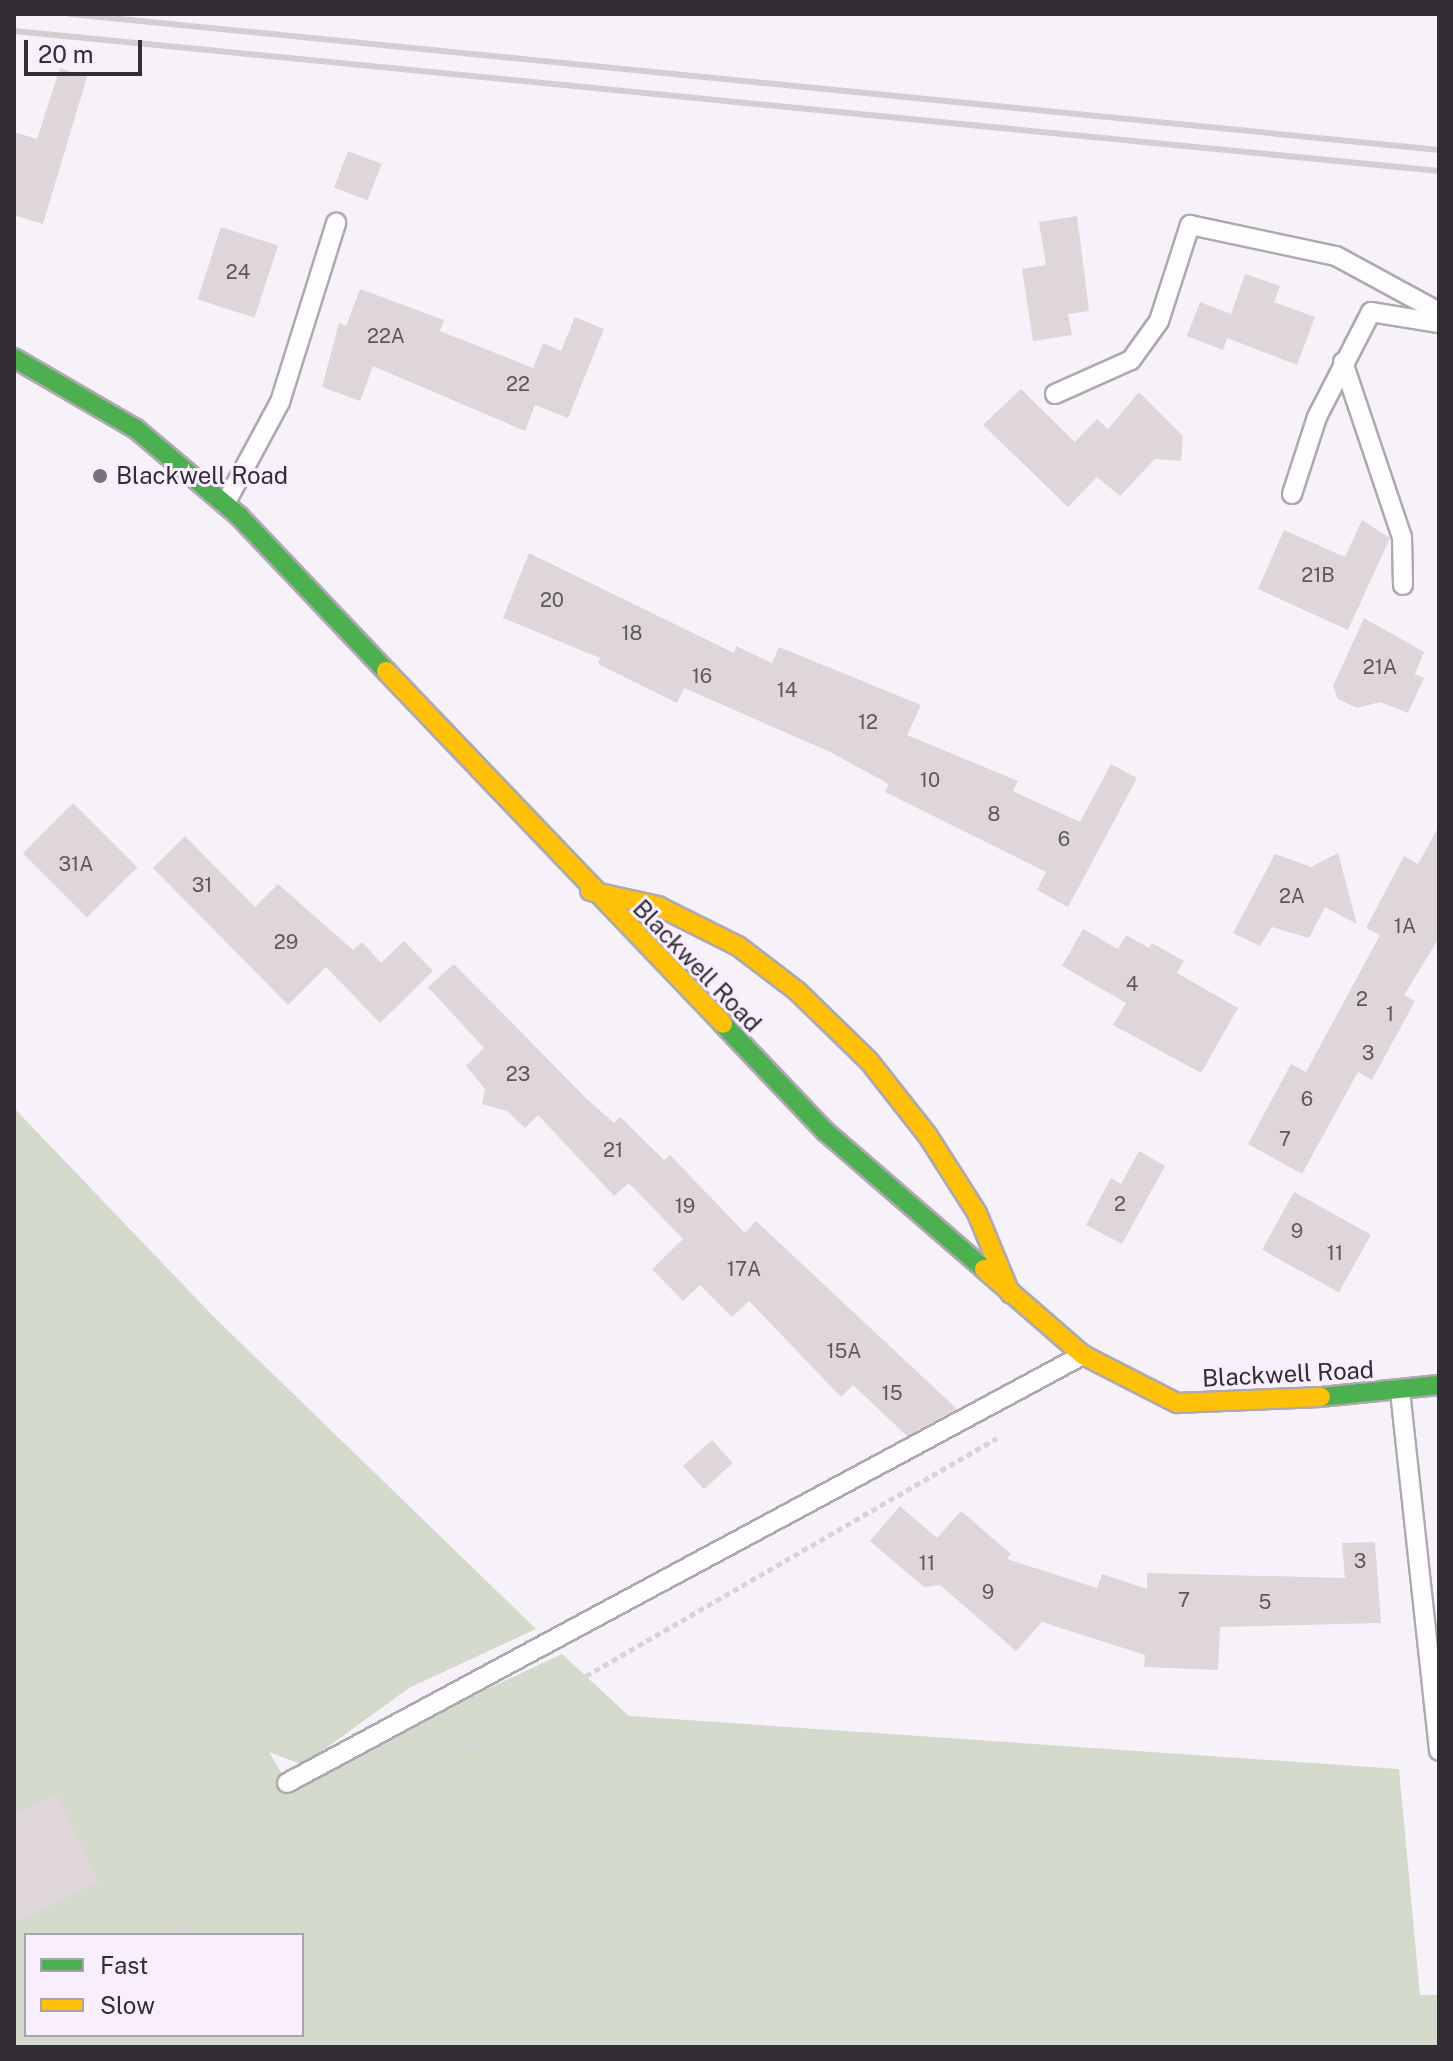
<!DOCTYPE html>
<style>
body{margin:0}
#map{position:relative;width:1453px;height:2061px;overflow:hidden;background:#f7f2fa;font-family:"Public Sans",sans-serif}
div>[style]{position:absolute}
.green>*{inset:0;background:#d4dacb}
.building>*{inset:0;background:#dfd6da;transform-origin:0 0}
.path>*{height:5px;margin-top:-2.5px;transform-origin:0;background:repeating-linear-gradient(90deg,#d6d4d8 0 6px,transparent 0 10px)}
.roads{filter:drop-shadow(2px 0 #aea9b0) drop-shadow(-2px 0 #aea9b0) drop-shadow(0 2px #aea9b0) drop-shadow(0 -2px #aea9b0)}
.lane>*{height:18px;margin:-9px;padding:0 9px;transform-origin:9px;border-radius:9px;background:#fefdfe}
.fast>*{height:18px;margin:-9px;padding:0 9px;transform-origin:9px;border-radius:9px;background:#4caf50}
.slow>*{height:18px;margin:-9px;padding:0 9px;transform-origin:9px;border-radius:9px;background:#ffc107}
.rail>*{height:6px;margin:-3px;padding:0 3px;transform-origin:3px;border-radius:3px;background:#d1cfd1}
.dots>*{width:22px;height:22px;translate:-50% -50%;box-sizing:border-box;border:4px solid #f8eefd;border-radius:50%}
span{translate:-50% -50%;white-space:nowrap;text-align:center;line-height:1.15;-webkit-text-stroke:6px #f8eefd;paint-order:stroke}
.number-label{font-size:20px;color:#5e575f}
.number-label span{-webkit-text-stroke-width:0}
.poi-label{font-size:24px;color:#332d36}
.left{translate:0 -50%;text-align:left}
.street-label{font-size:24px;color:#332d36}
.frame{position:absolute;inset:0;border:16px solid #332d36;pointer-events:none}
.legend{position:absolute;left:24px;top:1933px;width:280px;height:104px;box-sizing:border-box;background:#f8eefd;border:2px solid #a9a1ad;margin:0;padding:10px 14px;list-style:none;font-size:24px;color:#332d36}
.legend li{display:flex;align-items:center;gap:16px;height:40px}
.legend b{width:40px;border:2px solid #a9a1ad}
.scale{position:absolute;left:24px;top:40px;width:118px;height:36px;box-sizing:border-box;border:4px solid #332d36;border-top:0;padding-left:10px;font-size:24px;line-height:28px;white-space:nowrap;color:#332d36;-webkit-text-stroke:6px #f8eefd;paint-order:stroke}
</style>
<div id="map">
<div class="green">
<i style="clip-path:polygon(evenodd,14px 1108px,214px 1317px,536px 1629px,409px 1688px,303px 1765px,269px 1752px,287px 1782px,562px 1654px,629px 1716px,1399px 1769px,1420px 1995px,1439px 1995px,1439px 2047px,14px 2047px,14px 1108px,26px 1935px,302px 1935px,302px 2035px,26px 2035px,26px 1935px)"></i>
</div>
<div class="building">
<i style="clip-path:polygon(60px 68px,87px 77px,43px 224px,14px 215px,14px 132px,37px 139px)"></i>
<i style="left:348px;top:151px;width:36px;height:39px;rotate:21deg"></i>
<i style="clip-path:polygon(1077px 216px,1089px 311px,1068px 314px,1072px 335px,1033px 341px,1022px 269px,1046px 265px,1039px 222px)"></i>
<i style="left:221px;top:227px;width:60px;height:76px;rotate:18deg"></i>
<i style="clip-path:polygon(1245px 274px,1280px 286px,1274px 302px,1315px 317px,1297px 365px,1227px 338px,1223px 350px,1187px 336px,1200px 302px,1231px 314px)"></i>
<i style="clip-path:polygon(360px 289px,444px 320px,440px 331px,533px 368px,543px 343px,561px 351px,575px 317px,604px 329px,568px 418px,535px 405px,525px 431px,373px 366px,360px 401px,322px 387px,339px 323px,346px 326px)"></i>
<i style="clip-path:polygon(1021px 389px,1075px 442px,1097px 419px,1108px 429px,1139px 392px,1183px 436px,1181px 461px,1155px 459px,1120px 496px,1097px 477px,1068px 507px,983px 425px)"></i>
<i style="clip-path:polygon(1362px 520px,1390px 538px,1348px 630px,1258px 589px,1284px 530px,1345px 557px)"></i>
<i style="clip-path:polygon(529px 553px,734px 653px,736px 646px,772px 663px,779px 647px,921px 705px,907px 735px,1018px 781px,1013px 791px,1080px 822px,1111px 764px,1137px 778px,1068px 907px,1037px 890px,1046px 872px,885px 792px,889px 784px,830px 752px,684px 688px,677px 703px,598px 664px,600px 658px,503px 618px)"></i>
<i style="clip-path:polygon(1364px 618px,1424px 652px,1415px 674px,1424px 678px,1408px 713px,1380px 702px,1357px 708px,1338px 699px,1333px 686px)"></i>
<i style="left:73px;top:803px;width:91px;height:71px;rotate:45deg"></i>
<i style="clip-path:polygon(1439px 826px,1439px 938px,1404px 995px,1415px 1001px,1372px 1080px,1358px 1072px,1302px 1174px,1248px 1144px,1291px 1064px,1306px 1072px,1380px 935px,1366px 928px,1404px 856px,1418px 864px)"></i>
<i style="clip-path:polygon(185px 836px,255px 907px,278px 884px,353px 950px,362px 942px,381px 963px,404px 941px,433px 971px,380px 1023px,326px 967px,288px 1005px,153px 868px)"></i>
<i style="clip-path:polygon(1338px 853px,1357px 924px,1325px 907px,1309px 938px,1272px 927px,1260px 946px,1233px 933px,1275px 854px,1311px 867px)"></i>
<i style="clip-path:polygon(1083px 929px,1118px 949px,1126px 935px,1149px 948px,1152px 943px,1184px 961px,1177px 973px,1238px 1008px,1201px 1073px,1113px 1025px,1126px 1003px,1062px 966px)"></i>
<i style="clip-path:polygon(454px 964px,587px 1099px,614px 1123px,620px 1117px,664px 1160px,670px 1155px,745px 1233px,756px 1221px,957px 1409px,907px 1436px,853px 1385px,841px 1397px,749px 1301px,732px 1317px,700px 1285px,683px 1301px,652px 1269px,683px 1239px,629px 1183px,614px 1196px,538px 1115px,525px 1128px,507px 1111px,482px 1104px,485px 1089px,466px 1066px,484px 1048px,428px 987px)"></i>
<i style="clip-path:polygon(1139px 1151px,1165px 1166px,1122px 1244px,1086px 1225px,1111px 1178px,1121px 1184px)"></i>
<i style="left:1294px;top:1192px;width:88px;height:66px;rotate:29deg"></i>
<i style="left:712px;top:1440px;width:31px;height:39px;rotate:48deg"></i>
<i style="clip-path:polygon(900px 1506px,937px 1538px,961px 1511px,1011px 1554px,1007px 1559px,1097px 1588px,1102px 1574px,1147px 1589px,1147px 1573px,1345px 1578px,1342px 1543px,1375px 1542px,1381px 1623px,1220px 1627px,1218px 1670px,1144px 1667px,1145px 1655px,1042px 1622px,1016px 1651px,940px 1585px,924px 1587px,870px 1541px)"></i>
<i style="clip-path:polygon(56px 1793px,100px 1882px,14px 1924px,14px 1814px)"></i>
</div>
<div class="path">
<i style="left:167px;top:1935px;width:463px;rotate:-31.8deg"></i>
<i style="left:560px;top:1691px;width:505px;rotate:-30.07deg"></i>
<i style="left:14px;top:2006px;width:13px;rotate:-23deg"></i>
</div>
<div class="roads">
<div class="lane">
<i style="left:1343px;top:362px;width:185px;rotate:71.4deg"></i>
<i style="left:1402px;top:537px;width:48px;rotate:88.8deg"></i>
<i style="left:1055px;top:394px;width:83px;rotate:-24.1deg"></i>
<i style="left:1131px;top:360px;width:48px;rotate:-54.3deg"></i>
<i style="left:1159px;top:321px;width:101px;rotate:-72.1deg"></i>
<i style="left:1190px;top:225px;width:149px;rotate:12deg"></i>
<i style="left:1336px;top:256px;width:117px;rotate:28.5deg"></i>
<i style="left:1292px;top:494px;width:81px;rotate:-72deg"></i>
<i style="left:1317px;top:417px;width:118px;rotate:-62.8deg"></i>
<i style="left:1371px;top:312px;width:69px;rotate:9.2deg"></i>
<i style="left:225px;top:504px;width:116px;rotate:-61.7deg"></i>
<i style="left:280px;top:402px;width:188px;rotate:-72.6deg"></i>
<i style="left:1400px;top:1391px;width:362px;rotate:83.8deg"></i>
<i style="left:287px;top:1783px;width:904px;rotate:-28.27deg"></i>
</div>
<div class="fast">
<i style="left:14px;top:358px;width:141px;rotate:30.2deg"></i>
<i style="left:136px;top:429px;width:135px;rotate:40.2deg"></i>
<i style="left:239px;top:516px;width:214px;rotate:46.5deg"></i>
<i style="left:723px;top:1024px;width:149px;rotate:46.4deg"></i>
<i style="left:826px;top:1132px;width:209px;rotate:40.9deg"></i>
<i style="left:1321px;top:1397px;width:119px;rotate:-5.8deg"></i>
</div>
<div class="slow">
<i style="left:386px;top:671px;width:488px;rotate:46.3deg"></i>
<i style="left:590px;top:891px;width:70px;rotate:12.4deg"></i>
<i style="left:658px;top:906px;width:89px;rotate:26.6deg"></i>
<i style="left:738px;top:946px;width:74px;rotate:37.3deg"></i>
<i style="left:797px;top:991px;width:100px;rotate:44.2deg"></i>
<i style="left:869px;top:1061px;width:95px;rotate:51.8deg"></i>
<i style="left:928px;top:1136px;width:91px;rotate:57.5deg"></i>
<i style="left:977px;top:1213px;width:87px;rotate:67.6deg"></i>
<i style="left:984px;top:1269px;width:131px;rotate:41deg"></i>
<i style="left:1083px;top:1355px;width:106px;rotate:27.1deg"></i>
<i style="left:1177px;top:1403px;width:144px;rotate:-2.4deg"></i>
</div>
</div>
<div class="rail">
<i style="left:70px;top:14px;width:1376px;rotate:5.67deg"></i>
<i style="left:14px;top:31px;width:1432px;rotate:5.61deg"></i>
</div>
<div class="dots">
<i style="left:100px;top:476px;background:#78727b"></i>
</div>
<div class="number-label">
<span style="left:238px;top:272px">24</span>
<span style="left:386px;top:336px">22A</span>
<span style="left:518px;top:384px">22</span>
<span style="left:1318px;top:575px">21B</span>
<span style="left:552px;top:600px">20</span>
<span style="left:632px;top:633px">18</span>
<span style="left:1380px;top:667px">21A</span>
<span style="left:702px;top:676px">16</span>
<span style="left:787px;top:690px">14</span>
<span style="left:868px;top:722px">12</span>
<span style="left:930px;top:780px">10</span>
<span style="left:994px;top:814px">8</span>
<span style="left:1064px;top:839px">6</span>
<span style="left:76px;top:864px">31A</span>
<span style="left:202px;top:885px">31</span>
<span style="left:1292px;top:896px">2A</span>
<span style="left:1405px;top:926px">1A</span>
<span style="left:286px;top:942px">29</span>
<span style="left:1132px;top:984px">4</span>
<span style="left:1362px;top:999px">2</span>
<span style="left:1390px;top:1014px">1</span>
<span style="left:1368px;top:1053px">3</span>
<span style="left:518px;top:1074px">23</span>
<span style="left:1307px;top:1099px">6</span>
<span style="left:1285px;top:1139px">7</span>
<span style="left:613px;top:1150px">21</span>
<span style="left:1120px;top:1204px">2</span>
<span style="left:685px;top:1206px">19</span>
<span style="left:1297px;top:1231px">9</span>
<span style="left:1335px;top:1253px">11</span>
<span style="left:744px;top:1269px">17A</span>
<span style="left:844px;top:1351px">15A</span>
<span style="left:892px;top:1393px">15</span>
<span style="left:1360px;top:1561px">3</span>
<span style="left:927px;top:1563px">11</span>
<span style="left:988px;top:1592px">9</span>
<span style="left:1184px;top:1600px">7</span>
<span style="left:1265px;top:1602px">5</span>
</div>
<div class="poi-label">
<span class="left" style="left:116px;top:476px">Blackwell Road</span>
</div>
<div class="street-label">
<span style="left:697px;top:966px;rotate:46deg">Blackwell Road</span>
<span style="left:1288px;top:1374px;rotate:-3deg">Blackwell Road</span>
</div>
<div class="frame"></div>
<ul class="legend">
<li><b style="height:10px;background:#4caf50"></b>Fast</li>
<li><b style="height:10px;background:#ffc107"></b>Slow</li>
</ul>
<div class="scale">20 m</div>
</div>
